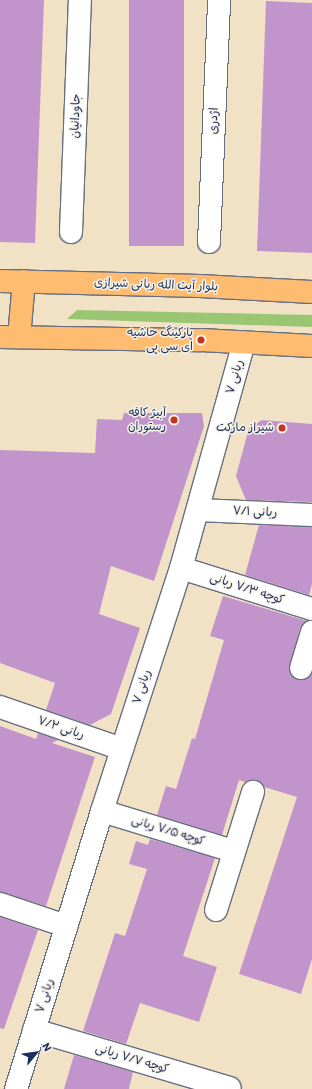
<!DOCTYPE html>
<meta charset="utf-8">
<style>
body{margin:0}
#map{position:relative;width:312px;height:1089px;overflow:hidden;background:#f1e2c6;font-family:Itim,"Playpen Sans Arabic",sans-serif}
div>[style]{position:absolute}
.green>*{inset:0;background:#9ac572}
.building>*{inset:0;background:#c294cc;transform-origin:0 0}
.roads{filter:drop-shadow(1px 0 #666e82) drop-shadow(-1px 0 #666e82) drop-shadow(0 1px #666e82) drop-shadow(0 -1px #666e82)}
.minor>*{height:22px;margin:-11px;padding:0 11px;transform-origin:11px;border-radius:11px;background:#fff}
.major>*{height:22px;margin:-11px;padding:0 11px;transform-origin:11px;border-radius:11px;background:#fdbc6f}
.dots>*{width:11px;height:11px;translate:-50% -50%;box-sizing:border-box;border:2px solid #f7f3e8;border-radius:50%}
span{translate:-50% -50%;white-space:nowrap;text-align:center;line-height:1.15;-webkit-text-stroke:3px #f7f3e8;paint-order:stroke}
.street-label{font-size:12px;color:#1b2f5e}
.poi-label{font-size:12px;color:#1b2f5e}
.right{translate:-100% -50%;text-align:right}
.north{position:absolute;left:16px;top:1033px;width:40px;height:40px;-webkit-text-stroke:3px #f7f3e8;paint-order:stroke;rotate:61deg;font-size:11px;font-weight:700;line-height:16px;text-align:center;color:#1b2f5e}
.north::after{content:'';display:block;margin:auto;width:14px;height:18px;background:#1b2f5e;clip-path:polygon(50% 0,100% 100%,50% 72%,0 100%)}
</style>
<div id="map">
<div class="green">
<i style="clip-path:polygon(77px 310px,312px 315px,312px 327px,67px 319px)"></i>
</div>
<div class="building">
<i style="clip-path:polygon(0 0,44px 0,35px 243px,0 242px)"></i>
<i style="left:129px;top:0;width:55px;height:246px"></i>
<i style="clip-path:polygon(266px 1px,312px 3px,312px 253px,257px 251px)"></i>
<i style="clip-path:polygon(124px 413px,202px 413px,204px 426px,154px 581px,111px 566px,99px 614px,140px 628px,111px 714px,90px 725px,46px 710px,55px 683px,0 663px,0 450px,95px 453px,97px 419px,122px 420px)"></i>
<i style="clip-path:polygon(262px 420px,312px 424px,312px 502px,246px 500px,236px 476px,249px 428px)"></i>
<i style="clip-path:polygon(259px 525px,312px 527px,312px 584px,309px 595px,245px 575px)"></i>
<i style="clip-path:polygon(223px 596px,307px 621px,300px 628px,289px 670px,298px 680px,304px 680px,312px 673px,312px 959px,301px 994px,239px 974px,297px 797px,264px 787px,256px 780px,245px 782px,239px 780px,222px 835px,157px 815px,166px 786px,176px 789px,192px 738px,195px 739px,224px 640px,210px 636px)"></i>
<i style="clip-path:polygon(0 726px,36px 739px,38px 733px,58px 740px,52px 743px,95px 757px,46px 906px,0 892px)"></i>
<i style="clip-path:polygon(150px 839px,215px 858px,183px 956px,217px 967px,199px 1022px,140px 1003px,126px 1044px,83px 1031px,115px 933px,125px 936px,147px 869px,129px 864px,136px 841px,148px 845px)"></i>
<i style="clip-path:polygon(0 917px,38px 930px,4px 1029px,0 1028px)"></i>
<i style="clip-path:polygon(74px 1055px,133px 1072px,129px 1089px,64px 1089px)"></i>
</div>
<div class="roads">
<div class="minor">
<i style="left:71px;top:232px;width:232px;rotate:-87.8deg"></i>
<i style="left:209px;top:242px;width:242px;rotate:-87.6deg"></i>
<i style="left:198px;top:510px;width:114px;rotate:2.5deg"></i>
<i style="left:181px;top:568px;width:137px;rotate:17.4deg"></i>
<i style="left:301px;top:668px;width:38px;rotate:-73deg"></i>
<i style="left:0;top:707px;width:129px;rotate:19deg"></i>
<i style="left:102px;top:811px;width:137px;rotate:17deg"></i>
<i style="left:0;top:904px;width:70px;rotate:18.4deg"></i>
<i style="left:216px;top:910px;width:124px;rotate:-72.6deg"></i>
<i style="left:34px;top:1030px;width:204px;rotate:16.5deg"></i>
<i style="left:16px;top:1089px;width:291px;rotate:-72.8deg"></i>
<i style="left:102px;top:811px;width:256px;rotate:-72deg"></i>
<i style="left:181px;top:568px;width:234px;rotate:-74.4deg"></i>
</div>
<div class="major">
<i style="left:0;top:281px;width:200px;rotate:1.4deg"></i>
<i style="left:200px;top:286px;width:112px;rotate:3.1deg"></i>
<i style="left:0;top:337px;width:201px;rotate:0.9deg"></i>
<i style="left:201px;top:340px;width:111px;rotate:3.1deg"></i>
<i style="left:19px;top:337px;width:56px;rotate:-84.9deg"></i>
</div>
</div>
<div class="dots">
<i style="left:201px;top:340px;background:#c8321e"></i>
<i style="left:174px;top:420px;background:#c8321e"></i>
<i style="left:282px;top:428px;background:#c8321e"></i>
</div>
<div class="street-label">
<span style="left:76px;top:116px;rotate:-88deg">جاودانیان</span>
<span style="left:214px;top:121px;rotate:-88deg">اژدری</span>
<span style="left:156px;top:285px;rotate:2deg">بلوار آیت الله ربانی شیرازی</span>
<span style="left:235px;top:377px;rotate:-74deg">ربانی ۷</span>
<span style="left:255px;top:512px;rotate:3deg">ربانی ۷/۱</span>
<span style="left:247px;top:589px;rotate:18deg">کوچه ۷/۳ ربانی</span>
<span style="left:142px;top:687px;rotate:-72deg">ربانی ۷</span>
<span style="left:61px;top:728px;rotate:19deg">ربانی ۷/۲</span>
<span style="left:168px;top:831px;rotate:17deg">کوچه ۷/۵ ربانی</span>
<span style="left:45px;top:996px;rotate:-73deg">ربانی ۷</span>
<span style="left:132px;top:1059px;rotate:17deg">کوچه ۷/۷ ربانی</span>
</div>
<div class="poi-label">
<span class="right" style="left:193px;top:340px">پارکینگ حاشیه<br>ای سی پی</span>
<span class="right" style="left:166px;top:420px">آبیژ کافه<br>رستوران</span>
<span class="right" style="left:274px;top:428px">شیراز مارکت</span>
</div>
<div class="north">N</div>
</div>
